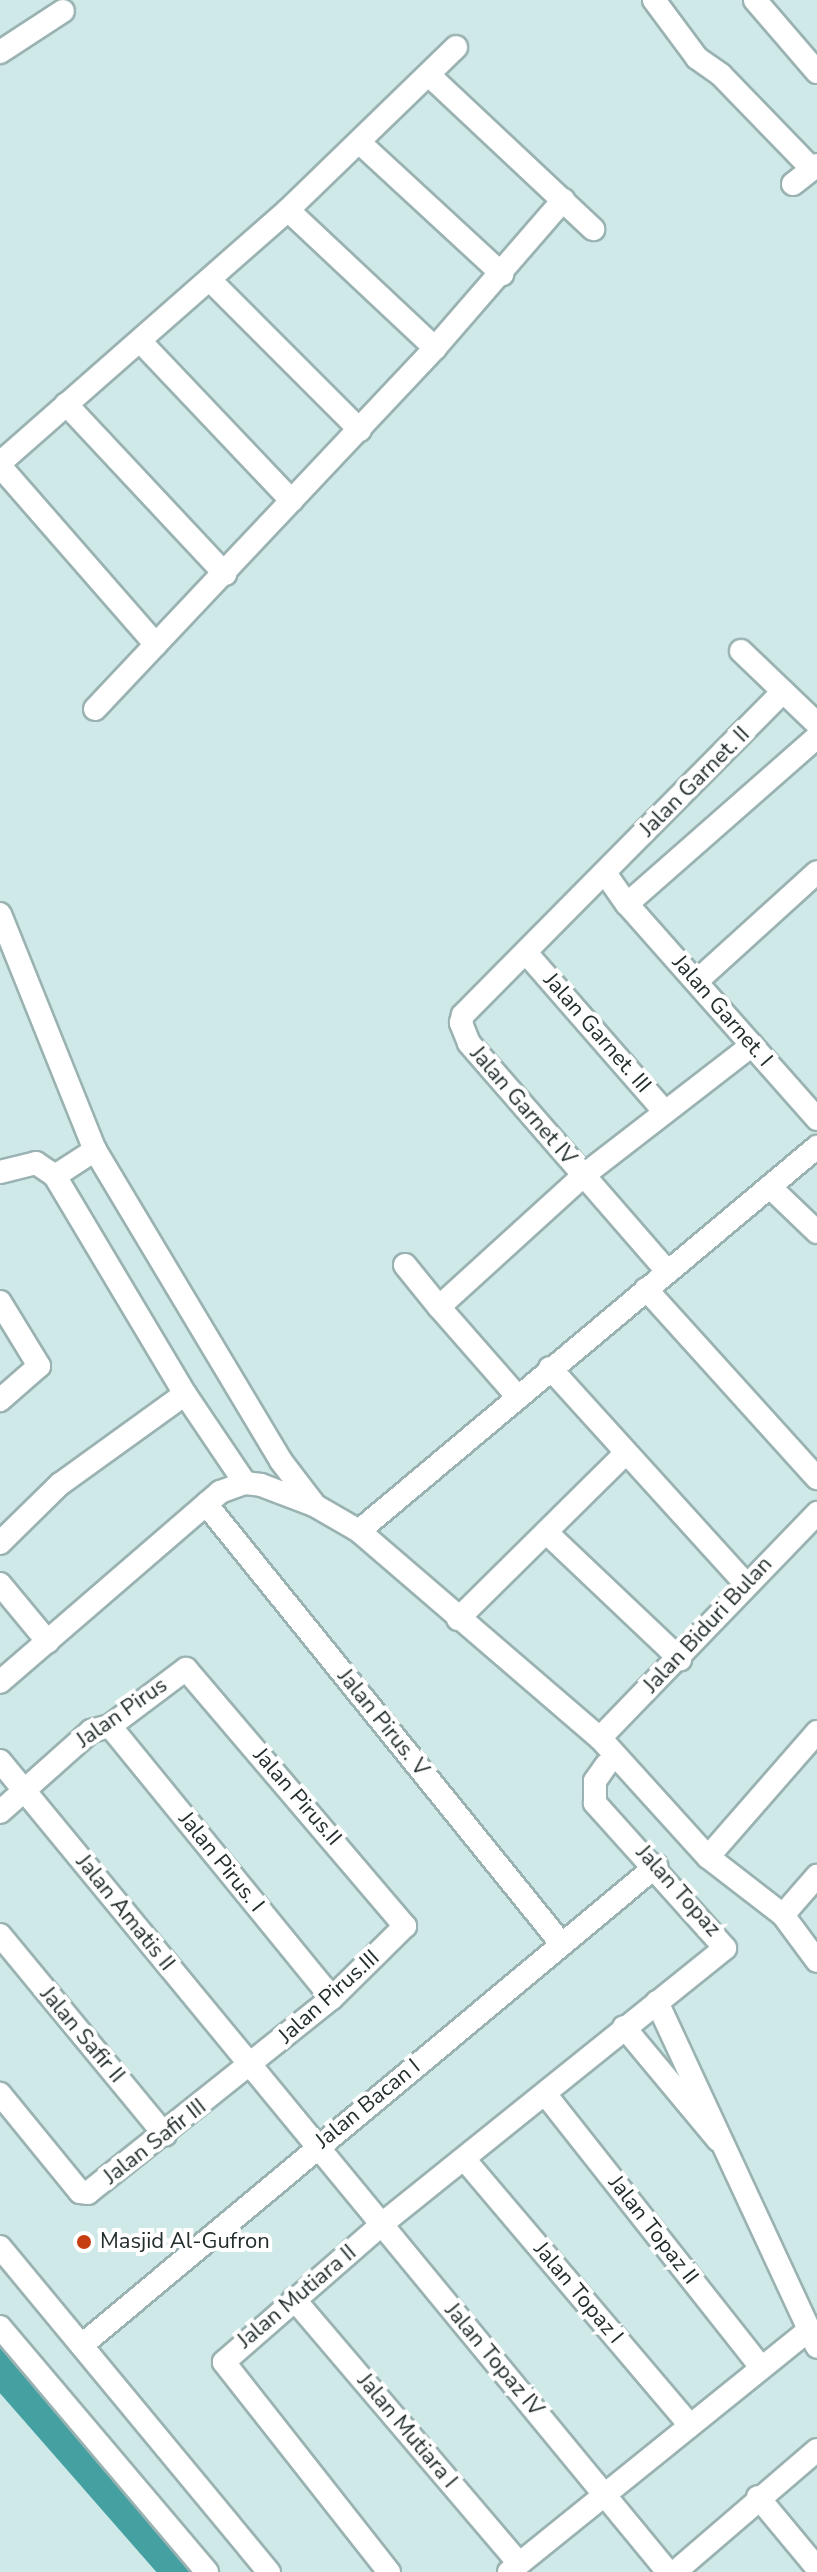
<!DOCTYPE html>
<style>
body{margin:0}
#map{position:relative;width:817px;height:2572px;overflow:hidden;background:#cfe8e8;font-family:"Nunito Sans",sans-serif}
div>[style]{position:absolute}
.green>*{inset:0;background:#8cc5c6}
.river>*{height:40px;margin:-20px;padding:0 20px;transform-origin:20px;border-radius:20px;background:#45a0a2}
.roads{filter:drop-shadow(2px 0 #9ab2b2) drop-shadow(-2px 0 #9ab2b2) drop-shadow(0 2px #9ab2b2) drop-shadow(0 -2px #9ab2b2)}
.minor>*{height:22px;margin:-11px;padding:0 11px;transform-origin:11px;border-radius:11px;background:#fff}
.dots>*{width:22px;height:22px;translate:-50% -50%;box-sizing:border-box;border:4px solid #fff;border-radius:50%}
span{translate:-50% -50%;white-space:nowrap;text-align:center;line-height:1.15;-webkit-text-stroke:8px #fff;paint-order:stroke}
.street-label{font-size:22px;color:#232d2d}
.poi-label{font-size:22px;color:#232d2d}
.left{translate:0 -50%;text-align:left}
</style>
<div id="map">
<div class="green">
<i style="clip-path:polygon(0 2327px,207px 2572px,183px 2572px,0 2363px)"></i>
</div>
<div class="river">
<i style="left:0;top:2363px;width:278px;rotate:48.8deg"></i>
</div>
<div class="roads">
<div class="minor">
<i style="left:654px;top:0;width:72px;rotate:53.4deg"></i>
<i style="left:697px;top:58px;width:29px;rotate:35deg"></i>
<i style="left:721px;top:75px;width:131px;rotate:45.9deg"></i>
<i style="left:755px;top:0;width:95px;rotate:49.3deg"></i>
<i style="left:0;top:52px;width:75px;rotate:-33.1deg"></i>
<i style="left:430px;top:76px;width:224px;rotate:43.2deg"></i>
<i style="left:359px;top:142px;width:195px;rotate:42.7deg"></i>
<i style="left:793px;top:184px;width:31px;rotate:-38deg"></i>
<i style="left:288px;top:210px;width:202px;rotate:43.2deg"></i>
<i style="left:210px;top:280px;width:212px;rotate:45deg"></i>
<i style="left:141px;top:342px;width:219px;rotate:46.5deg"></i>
<i style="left:66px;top:404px;width:233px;rotate:46.9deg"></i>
<i style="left:0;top:463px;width:383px;rotate:-41.3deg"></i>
<i style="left:288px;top:210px;width:234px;rotate:-44.1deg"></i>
<i style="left:0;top:466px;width:237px;rotate:48.9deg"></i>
<i style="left:741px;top:651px;width:105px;rotate:43.8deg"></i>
<i style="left:95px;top:709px;width:496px;rotate:-46.7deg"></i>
<i style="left:435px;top:348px;width:196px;rotate:-49.1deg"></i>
<i style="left:605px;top:873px;width:38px;rotate:55deg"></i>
<i style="left:627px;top:904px;width:287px;rotate:48.5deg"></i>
<i style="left:627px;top:904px;width:253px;rotate:-41.3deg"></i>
<i style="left:0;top:914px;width:254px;rotate:68.1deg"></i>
<i style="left:95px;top:1150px;width:362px;rotate:59.1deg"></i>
<i style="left:281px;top:1461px;width:54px;rotate:52.5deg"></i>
<i style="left:528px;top:955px;width:208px;rotate:48.9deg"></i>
<i style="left:697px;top:981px;width:162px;rotate:-42.2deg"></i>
<i style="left:0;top:1172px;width:37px;rotate:-14deg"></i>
<i style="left:36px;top:1163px;width:23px;rotate:34deg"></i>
<i style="left:55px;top:1176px;width:254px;rotate:59.2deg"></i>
<i style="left:185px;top:1394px;width:154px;rotate:144.2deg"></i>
<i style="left:60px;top:1484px;width:84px;rotate:135.5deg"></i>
<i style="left:55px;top:1176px;width:48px;rotate:-33deg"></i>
<i style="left:770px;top:1187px;width:65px;rotate:43.8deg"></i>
<i style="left:405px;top:1265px;width:54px;rotate:51deg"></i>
<i style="left:667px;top:1271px;width:302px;rotate:-131deg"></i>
<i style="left:469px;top:1043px;width:22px;rotate:-112deg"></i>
<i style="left:461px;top:1023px;width:8px;rotate:-76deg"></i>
<i style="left:463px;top:1015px;width:455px;rotate:-45.3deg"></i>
<i style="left:646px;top:1289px;width:255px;rotate:47.9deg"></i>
<i style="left:0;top:1302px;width:75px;rotate:58.6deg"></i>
<i style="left:39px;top:1366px;width:52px;rotate:138.9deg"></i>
<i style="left:550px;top:1368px;width:292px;rotate:47.8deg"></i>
<i style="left:185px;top:1394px;width:107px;rotate:56deg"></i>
<i style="left:517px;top:1396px;width:118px;rotate:-131.2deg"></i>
<i style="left:439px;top:1307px;width:196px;rotate:-42.3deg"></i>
<i style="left:584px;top:1175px;width:212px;rotate:-37.7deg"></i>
<i style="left:206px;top:1504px;width:563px;rotate:51.05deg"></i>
<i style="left:359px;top:1531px;width:598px;rotate:-39.98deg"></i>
<i style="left:546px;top:1532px;width:185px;rotate:43.5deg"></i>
<i style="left:0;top:1584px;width:75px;rotate:50.4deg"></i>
<i style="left:458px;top:1619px;width:236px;rotate:-44.7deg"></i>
<i style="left:0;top:1682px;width:291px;rotate:-40.8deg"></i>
<i style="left:220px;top:1492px;width:27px;rotate:-20deg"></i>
<i style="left:245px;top:1483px;width:16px;rotate:7deg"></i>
<i style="left:261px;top:1485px;width:57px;rotate:20.7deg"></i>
<i style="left:314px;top:1505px;width:52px;rotate:30deg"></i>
<i style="left:359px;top:1531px;width:318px;rotate:40.7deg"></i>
<i style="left:600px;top:1738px;width:161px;rotate:47.8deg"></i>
<i style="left:708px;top:1857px;width:95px;rotate:37.7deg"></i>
<i style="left:783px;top:1915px;width:57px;rotate:53.5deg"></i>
<i style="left:110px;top:1726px;width:351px;rotate:50.8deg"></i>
<i style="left:600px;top:1738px;width:313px;rotate:-46deg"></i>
<i style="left:0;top:1761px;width:1051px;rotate:50.52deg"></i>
<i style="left:0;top:1812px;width:122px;rotate:-41.7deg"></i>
<i style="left:91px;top:1731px;width:20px;rotate:-15deg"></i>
<i style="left:110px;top:1726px;width:95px;rotate:-36.9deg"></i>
<i style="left:186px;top:1669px;width:338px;rotate:49.6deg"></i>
<i style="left:405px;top:1926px;width:103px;rotate:135.4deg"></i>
<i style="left:332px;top:1998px;width:312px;rotate:141.4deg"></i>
<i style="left:88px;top:2193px;width:8px;rotate:-173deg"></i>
<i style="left:80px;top:2192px;width:127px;rotate:-129.2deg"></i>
<i style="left:708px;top:1857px;width:166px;rotate:-48.9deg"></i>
<i style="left:783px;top:1915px;width:52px;rotate:-48.9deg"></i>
<i style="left:0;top:1935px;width:259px;rotate:50.5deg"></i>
<i style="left:657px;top:2002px;width:380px;rotate:65.1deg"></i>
<i style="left:624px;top:2027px;width:147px;rotate:50.2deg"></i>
<i style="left:546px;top:2095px;width:345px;rotate:51.7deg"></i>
<i style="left:465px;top:2160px;width:348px;rotate:49.7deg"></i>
<i style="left:0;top:2247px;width:422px;rotate:50.4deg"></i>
<i style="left:294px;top:2299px;width:347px;rotate:49.6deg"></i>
<i style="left:0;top:2327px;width:321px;rotate:49.8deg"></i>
<i style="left:82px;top:2345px;width:748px;rotate:-39.84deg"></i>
<i style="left:758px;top:2497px;width:92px;rotate:50.3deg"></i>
<i style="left:389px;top:2572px;width:267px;rotate:-128.2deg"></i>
<i style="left:224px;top:2362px;width:210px;rotate:-41.1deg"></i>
<i style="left:382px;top:2224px;width:440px;rotate:-38.8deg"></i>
<i style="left:725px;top:1948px;width:195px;rotate:-131.9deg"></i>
<i style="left:595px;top:1803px;width:22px;rotate:-90deg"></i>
<i style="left:595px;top:1781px;width:19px;rotate:-55deg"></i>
<i style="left:509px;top:2572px;width:387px;rotate:-38.9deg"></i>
<i style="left:675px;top:2572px;width:187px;rotate:-40.7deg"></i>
</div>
</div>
<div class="dots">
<i style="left:84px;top:2242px;background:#c53d11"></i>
</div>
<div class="street-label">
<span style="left:695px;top:782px;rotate:-45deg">Jalan Garnet. II</span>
<span style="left:722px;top:1011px;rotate:49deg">Jalan Garnet. I</span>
<span style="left:597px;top:1033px;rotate:49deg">Jalan Garnet. III</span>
<span style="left:523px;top:1106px;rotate:49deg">Jalan Garnet IV</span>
<span style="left:708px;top:1625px;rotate:-47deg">Jalan Biduri Bulan</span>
<span style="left:122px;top:1713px;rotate:-35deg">Jalan Pirus</span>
<span style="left:383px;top:1723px;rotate:51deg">Jalan Pirus. V</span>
<span style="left:297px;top:1797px;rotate:49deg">Jalan Pirus.II</span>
<span style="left:221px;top:1862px;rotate:51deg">Jalan Pirus. I</span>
<span style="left:678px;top:1891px;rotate:48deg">Jalan Topaz</span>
<span style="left:125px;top:1913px;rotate:51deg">Jalan Amatis II</span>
<span style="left:329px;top:1997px;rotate:-42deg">Jalan Pirus.III</span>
<span style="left:82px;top:2035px;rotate:50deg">Jalan Safir II</span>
<span style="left:368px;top:2104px;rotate:-39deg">Jalan Bacan I</span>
<span style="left:155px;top:2142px;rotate:-38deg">Jalan Safir III</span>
<span style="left:653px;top:2230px;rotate:52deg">Jalan Topaz II</span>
<span style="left:578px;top:2293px;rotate:50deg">Jalan Topaz I</span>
<span style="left:297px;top:2297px;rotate:-40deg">Jalan Mutiara II</span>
<span style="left:494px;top:2360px;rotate:50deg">Jalan Topaz IV</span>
<span style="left:407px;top:2431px;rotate:50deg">Jalan Mutiara I</span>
</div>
<div class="poi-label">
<span class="left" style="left:100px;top:2242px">Masjid Al-Gufron</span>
</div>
</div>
